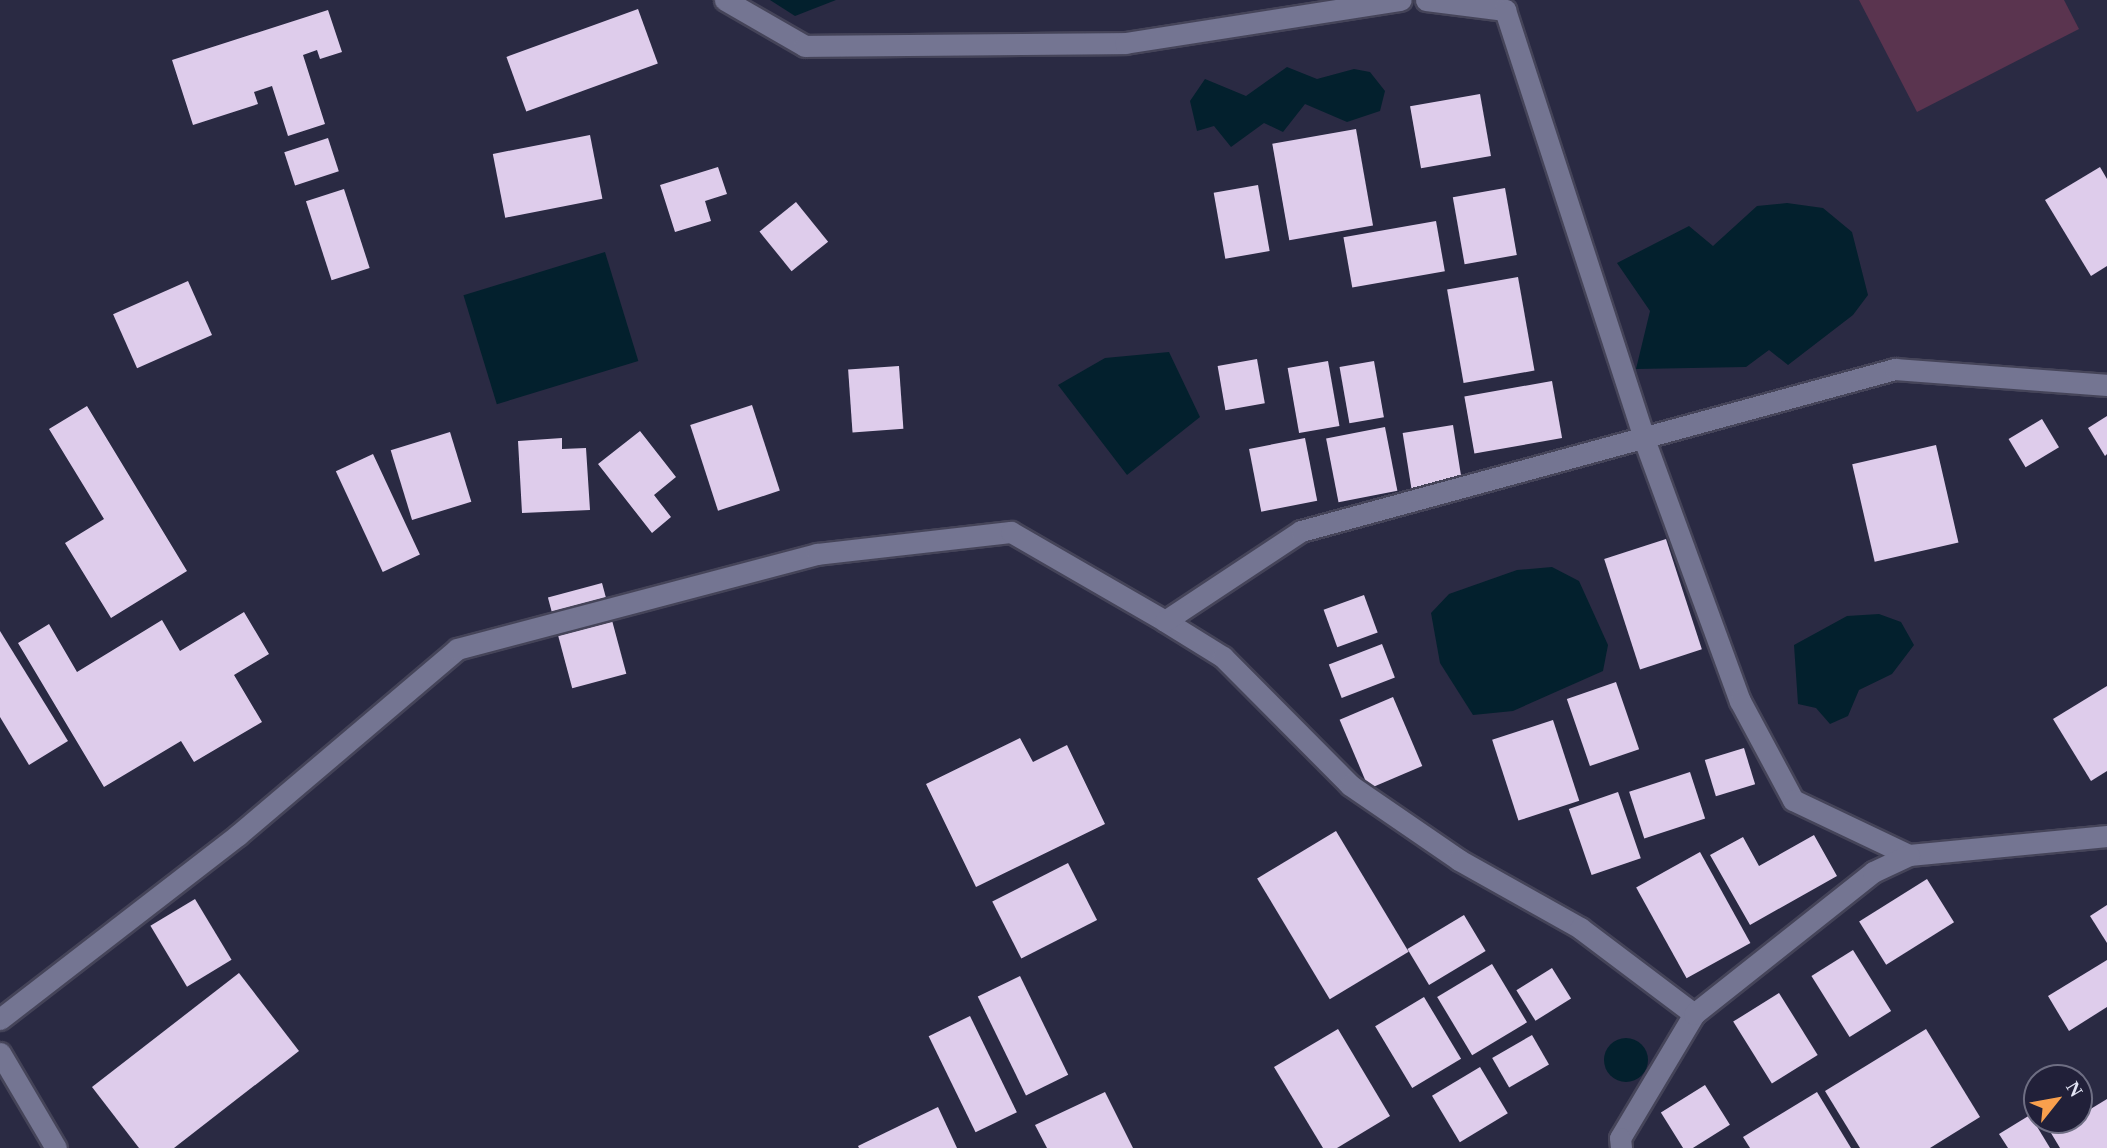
<!DOCTYPE html>
<style>
body{margin:0}
#map{position:relative;width:2107px;height:1148px;overflow:hidden;background:#2a2a43;font-family:Georgia,serif}
div>[style]{position:absolute}
.green>*{inset:0;background:#5a344f}
.water>*{inset:0;background:#03202d;transform-origin:0 0}
.round{border-radius:50%}
.building>*{inset:0;background:#decceb;transform-origin:0 0}
.roads{filter:drop-shadow(2px 0 #454459) drop-shadow(-2px 0 #454459) drop-shadow(0 2px #454459) drop-shadow(0 -2px #454459)}
.minor>*{height:21px;margin:-10.5px;padding:0 10.5px;transform-origin:10.5px;border-radius:10.5px;background:#747592}
span{translate:-50% -50%;white-space:nowrap;text-align:center;line-height:1.15;-webkit-text-stroke:7px #212039;paint-order:stroke}
.north{position:absolute;left:2023px;top:1064px;width:70px;height:70px;box-sizing:border-box;background:#212039;border:2px solid #6e6e83;border-radius:50%;rotate:59deg;font-size:19px;font-weight:700;line-height:28px;text-align:center;color:#e2e3f3}
.north::after{content:'';display:block;margin:auto;width:24px;height:32px;background:#f9a04d;clip-path:polygon(50% 0,100% 100%,50% 72%,0 100%)}
</style>
<div id="map">
<div class="green">
<i style="clip-path:polygon(1859px 0,2064px 0,2079px 29px,1917px 112px)"></i>
</div>
<div class="water">
<i style="clip-path:polygon(770px 0,836px 0,795px 16px)"></i>
<i style="clip-path:polygon(1287px 67px,1317px 79px,1354px 69px,1370px 72px,1385px 91px,1380px 111px,1347px 122px,1305px 104px,1283px 132px,1264px 123px,1231px 147px,1214px 126px,1197px 131px,1190px 101px,1205px 79px,1246px 96px)"></i>
<i style="clip-path:polygon(1787px 203px,1823px 208px,1852px 232px,1868px 295px,1853px 315px,1788px 365px,1769px 350px,1746px 367px,1636px 369px,1650px 311px,1617px 263px,1689px 226px,1713px 246px,1757px 206px)"></i>
<i style="left:605px;top:252px;width:114px;height:148px;rotate:73deg"></i>
<i style="clip-path:polygon(1169px 352px,1200px 417px,1127px 475px,1058px 385px,1105px 358px)"></i>
<i style="clip-path:polygon(1552px 567px,1579px 581px,1608px 645px,1603px 671px,1513px 711px,1473px 715px,1440px 663px,1431px 613px,1449px 594px,1517px 570px)"></i>
<i style="clip-path:polygon(1879px 614px,1901px 622px,1914px 645px,1892px 674px,1859px 690px,1848px 716px,1830px 724px,1816px 708px,1798px 704px,1794px 645px,1847px 616px)"></i>
<i class="round" style="left:1604px;top:1038px;width:44px;height:44px"></i>
</div>
<div class="building">
<i style="left:638px;top:9px;width:58px;height:140px;rotate:70deg"></i>
<i style="clip-path:polygon(328px 10px,342px 52px,320px 59px,317px 50px,303px 55px,325px 124px,288px 136px,272px 86px,254px 92px,258px 104px,193px 125px,172px 60px)"></i>
<i style="left:1480px;top:94px;width:63px;height:71px;rotate:80deg"></i>
<i style="left:1356px;top:129px;width:98px;height:85px;rotate:80deg"></i>
<i style="left:590px;top:135px;width:65px;height:99px;rotate:79deg"></i>
<i style="left:328px;top:138px;width:35px;height:46px;rotate:72deg"></i>
<i style="clip-path:polygon(718px 167px,727px 194px,705px 201px,711px 221px,675px 232px,660px 185px)"></i>
<i style="clip-path:polygon(2100px 167px,2107px 179px,2107px 266px,2091px 276px,2045px 200px)"></i>
<i style="left:1258px;top:185px;width:67px;height:45px;rotate:80deg"></i>
<i style="left:1505px;top:188px;width:68px;height:53px;rotate:80deg"></i>
<i style="left:344px;top:189px;width:83px;height:40px;rotate:72deg"></i>
<i style="left:796px;top:202px;width:51px;height:47px;rotate:51deg"></i>
<i style="left:1436px;top:221px;width:51px;height:94px;rotate:80deg"></i>
<i style="left:1518px;top:277px;width:95px;height:72px;rotate:80deg"></i>
<i style="left:188px;top:281px;width:59px;height:82px;rotate:66deg"></i>
<i style="left:1257px;top:359px;width:45px;height:40px;rotate:80deg"></i>
<i style="left:1328px;top:361px;width:66px;height:41px;rotate:80deg"></i>
<i style="left:1374px;top:361px;width:57px;height:35px;rotate:80deg"></i>
<i style="left:899px;top:366px;width:63px;height:51px;rotate:86deg"></i>
<i style="left:1552px;top:381px;width:58px;height:89px;rotate:80deg"></i>
<i style="left:752px;top:405px;width:90px;height:65px;rotate:72deg"></i>
<i style="clip-path:polygon(87px 406px,187px 571px,111px 618px,65px 543px,104px 519px,49px 429px)"></i>
<i style="clip-path:polygon(2107px 416px,2107px 454px,2105px 456px,2088px 428px)"></i>
<i style="left:2042px;top:419px;width:33px;height:39px;rotate:59deg"></i>
<i style="left:1453px;top:425px;width:58px;height:51px;rotate:81deg"></i>
<i style="left:1385px;top:427px;width:65px;height:60px;rotate:79deg"></i>
<i style="clip-path:polygon(640px 431px,676px 477px,654px 495px,671px 517px,652px 533px,598px 464px)"></i>
<i style="left:450px;top:432px;width:73px;height:62px;rotate:73deg"></i>
<i style="clip-path:polygon(562px 438px,562px 449px,586px 448px,590px 510px,522px 513px,518px 441px)"></i>
<i style="left:1305px;top:438px;width:64px;height:57px;rotate:79deg"></i>
<i style="left:1936px;top:445px;width:100px;height:86px;rotate:77deg"></i>
<i style="left:373px;top:454px;width:111px;height:41px;rotate:65deg"></i>
<i style="left:1666px;top:539px;width:116px;height:65px;rotate:72deg"></i>
<i style="left:602px;top:583px;width:94px;height:56px;rotate:75deg"></i>
<i style="left:1364px;top:595px;width:40px;height:43px;rotate:70deg"></i>
<i style="clip-path:polygon(244px 612px,269px 654px,234px 675px,262px 722px,194px 762px,181px 741px,104px 787px,18px 643px,49px 624px,77px 672px,162px 620px,180px 651px)"></i>
<i style="clip-path:polygon(0 631px,68px 741px,29px 765px,0 717px)"></i>
<i style="left:1382px;top:644px;width:36px;height:57px;rotate:69deg"></i>
<i style="left:1616px;top:682px;width:71px;height:52px;rotate:71deg"></i>
<i style="clip-path:polygon(2107px 686px,2107px 771px,2091px 781px,2053px 719px)"></i>
<i style="left:1393px;top:697px;width:75px;height:58px;rotate:67deg"></i>
<i style="left:1553px;top:720px;width:85px;height:64px;rotate:72deg"></i>
<i style="clip-path:polygon(1020px 738px,1033px 762px,1067px 745px,1105px 824px,976px 887px,926px 784px)"></i>
<i style="left:1744px;top:748px;width:38px;height:41px;rotate:73deg"></i>
<i style="left:1690px;top:772px;width:49px;height:64px;rotate:72deg"></i>
<i style="left:1618px;top:792px;width:70px;height:52px;rotate:71deg"></i>
<i style="left:1336px;top:831px;width:141px;height:92px;rotate:59deg"></i>
<i style="clip-path:polygon(1814px 835px,1837px 876px,1750px 925px,1710px 855px,1743px 837px,1759px 866px)"></i>
<i style="left:1700px;top:852px;width:104px;height:73px;rotate:61deg"></i>
<i style="left:1068px;top:863px;width:64px;height:85px;rotate:63deg"></i>
<i style="left:1927px;top:879px;width:51px;height:80px;rotate:58deg"></i>
<i style="left:195px;top:899px;width:71px;height:52px;rotate:59deg"></i>
<i style="clip-path:polygon(2107px 905px,2107px 943px,2090px 916px)"></i>
<i style="left:1464px;top:915px;width:42px;height:66px;rotate:59deg"></i>
<i style="left:1853px;top:950px;width:72px;height:49px;rotate:58deg"></i>
<i style="clip-path:polygon(2107px 960px,2107px 1007px,2069px 1031px,2048px 996px)"></i>
<i style="left:1492px;top:964px;width:68px;height:64px;rotate:59deg"></i>
<i style="left:1552px;top:968px;width:36px;height:42px;rotate:58deg"></i>
<i style="clip-path:polygon(239px 973px,299px 1051px,174px 1148px,139px 1148px,92px 1087px)"></i>
<i style="left:1020px;top:976px;width:110px;height:47px;rotate:64deg"></i>
<i style="left:1779px;top:993px;width:73px;height:54px;rotate:58deg"></i>
<i style="left:1424px;top:997px;width:72px;height:57px;rotate:59deg"></i>
<i style="left:970px;top:1016px;width:107px;height:46px;rotate:64deg"></i>
<i style="clip-path:polygon(1338px 1029px,1390px 1116px,1337px 1148px,1323px 1148px,1274px 1067px)"></i>
<i style="clip-path:polygon(1926px 1029px,1980px 1117px,1930px 1148px,1860px 1148px,1825px 1091px)"></i>
<i style="left:1532px;top:1035px;width:34px;height:46px;rotate:60deg"></i>
<i style="left:1480px;top:1067px;width:54px;height:56px;rotate:59deg"></i>
<i style="left:1705px;top:1085px;width:47px;height:52px;rotate:58deg"></i>
<i style="clip-path:polygon(1105px 1092px,1133px 1148px,1047px 1148px,1035px 1125px)"></i>
<i style="clip-path:polygon(1817px 1092px,1851px 1148px,1750px 1148px,1743px 1137px)"></i>
<i style="clip-path:polygon(2107px 1099px,2107px 1148px,2060px 1148px,2051px 1133px)"></i>
<i style="clip-path:polygon(938px 1107px,957px 1148px,859px 1148px,858px 1146px)"></i>
<i style="clip-path:polygon(2030px 1115px,2050px 1148px,2008px 1148px,1999px 1134px)"></i>
</div>
<div class="roads">
<div class="minor">
<i style="left:725px;top:0;width:92px;rotate:29.9deg"></i>
<i style="left:805px;top:46px;width:320px;rotate:-0.5deg"></i>
<i style="left:1125px;top:43px;width:279px;rotate:-8.9deg"></i>
<i style="left:1426px;top:0;width:80px;rotate:7.2deg"></i>
<i style="left:1505px;top:10px;width:451px;rotate:72deg"></i>
<i style="left:1644px;top:439px;width:279px;rotate:69.9deg"></i>
<i style="left:1740px;top:701px;width:112px;rotate:61.8deg"></i>
<i style="left:1793px;top:800px;width:128px;rotate:25.4deg"></i>
<i style="left:1909px;top:855px;width:199px;rotate:-5.5deg"></i>
<i style="left:1165px;top:621px;width:68px;rotate:31.8deg"></i>
<i style="left:1223px;top:657px;width:180px;rotate:45.2deg"></i>
<i style="left:1350px;top:785px;width:132px;rotate:34.5deg"></i>
<i style="left:1459px;top:860px;width:139px;rotate:29.3deg"></i>
<i style="left:1580px;top:928px;width:143px;rotate:37deg"></i>
<i style="left:1694px;top:1014px;width:144px;rotate:120.8deg"></i>
<i style="left:1620px;top:1138px;width:10px;rotate:84deg"></i>
<i style="left:1694px;top:1014px;width:228px;rotate:-38.4deg"></i>
<i style="left:1873px;top:872px;width:40px;rotate:-25deg"></i>
<i style="left:0;top:1019px;width:301px;rotate:-37.7deg"></i>
<i style="left:238px;top:835px;width:287px;rotate:-40.3deg"></i>
<i style="left:457px;top:649px;width:372px;rotate:-14.8deg"></i>
<i style="left:817px;top:554px;width:195px;rotate:-6.5deg"></i>
<i style="left:1011px;top:532px;width:178px;rotate:30deg"></i>
<i style="left:1165px;top:621px;width:163px;rotate:-33.5deg"></i>
<i style="left:1301px;top:531px;width:616px;rotate:-15.26deg"></i>
<i style="left:1895px;top:369px;width:213px;rotate:4.3deg"></i>
<i style="left:0;top:1053px;width:110px;rotate:59.5deg"></i>
</div>
</div>
<div class="north">N</div>
</div>
